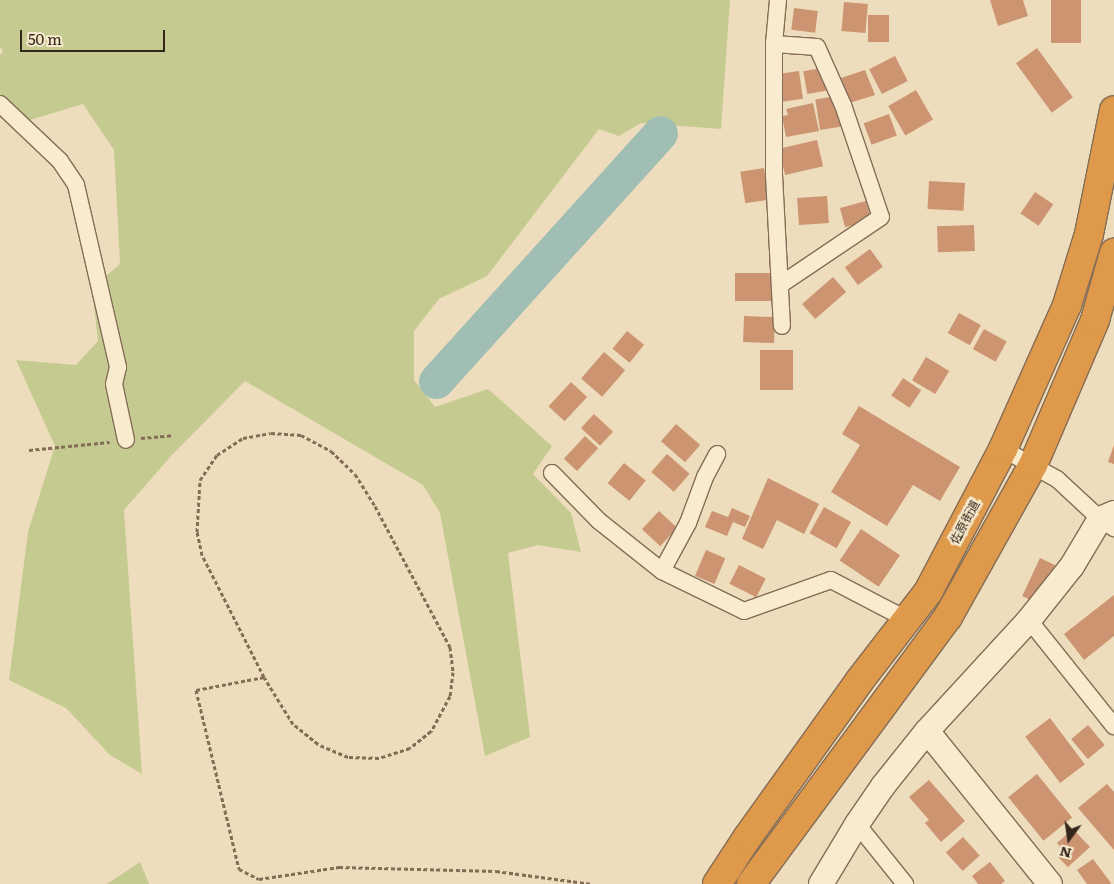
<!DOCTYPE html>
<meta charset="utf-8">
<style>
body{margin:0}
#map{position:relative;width:1114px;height:884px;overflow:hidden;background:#edddbc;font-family:Literata,"Noto Sans JP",serif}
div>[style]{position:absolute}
.green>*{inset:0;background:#c5cb90}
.river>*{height:35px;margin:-17.5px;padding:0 17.5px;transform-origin:17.5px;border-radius:17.5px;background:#a0beb4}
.building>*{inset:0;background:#cc9471;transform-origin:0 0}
.path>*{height:3px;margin-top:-1.5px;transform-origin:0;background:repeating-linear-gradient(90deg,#846d56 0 4px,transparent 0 6.5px)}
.roads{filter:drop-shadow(1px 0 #846d56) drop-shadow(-1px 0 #846d56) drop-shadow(0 1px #846d56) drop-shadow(0 -1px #846d56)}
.street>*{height:16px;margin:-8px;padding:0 8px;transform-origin:8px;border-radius:8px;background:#f8ebce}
.secondary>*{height:24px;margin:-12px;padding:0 12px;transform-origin:12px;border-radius:12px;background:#f8ebce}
.highway>*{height:28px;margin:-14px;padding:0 14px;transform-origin:14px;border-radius:14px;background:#df994a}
span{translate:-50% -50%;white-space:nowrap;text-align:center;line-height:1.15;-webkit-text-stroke:5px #f5e8cb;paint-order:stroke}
.street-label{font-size:12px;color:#33261b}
.north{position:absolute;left:1044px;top:814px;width:50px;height:50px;-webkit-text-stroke:4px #f5e8cb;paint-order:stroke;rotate:194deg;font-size:14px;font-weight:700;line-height:20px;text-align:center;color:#33261b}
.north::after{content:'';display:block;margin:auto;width:18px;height:22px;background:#33261b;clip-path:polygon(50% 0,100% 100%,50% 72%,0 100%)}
.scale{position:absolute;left:20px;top:30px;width:145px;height:22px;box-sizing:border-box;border:2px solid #33261b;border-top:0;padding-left:6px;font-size:15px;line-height:18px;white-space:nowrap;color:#33261b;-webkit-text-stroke:4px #f5e8cb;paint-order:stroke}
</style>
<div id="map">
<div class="green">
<i style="clip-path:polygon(0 0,730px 0,721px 129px,641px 123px,619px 136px,599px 129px,487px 276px,439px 299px,414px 331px,414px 380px,435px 407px,488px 389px,552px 446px,533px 474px,571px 513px,581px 552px,538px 545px,508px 553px,530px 737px,485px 756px,440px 513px,423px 485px,245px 381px,172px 455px,124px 510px,142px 774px,110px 755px,66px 708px,9px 680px,28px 532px,55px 446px,16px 360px,76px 365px,98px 341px,92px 288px,120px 264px,114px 150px,83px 104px,20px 123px,0 110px,0 55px,3px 51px,0 47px)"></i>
<i style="clip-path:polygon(140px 862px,149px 884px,107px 884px)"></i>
</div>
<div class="river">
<i style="left:436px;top:381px;width:334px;rotate:-47.9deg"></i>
</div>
<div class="building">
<i style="clip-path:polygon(990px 0,1023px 0,1028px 16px,998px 26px)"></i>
<i style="left:1051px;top:0;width:30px;height:43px"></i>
<i style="left:844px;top:2px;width:24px;height:29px;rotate:5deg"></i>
<i style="left:794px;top:8px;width:24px;height:22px;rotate:7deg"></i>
<i style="left:868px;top:15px;width:21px;height:27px"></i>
<i style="left:1037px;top:48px;width:61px;height:26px;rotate:54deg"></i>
<i style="left:895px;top:56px;width:28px;height:29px;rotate:63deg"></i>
<i style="left:822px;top:68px;width:23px;height:19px;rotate:80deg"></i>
<i style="clip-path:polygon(865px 70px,875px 95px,843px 105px,841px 78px)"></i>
<i style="left:799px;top:71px;width:28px;height:21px;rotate:82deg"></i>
<i style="left:916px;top:90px;width:34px;height:32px;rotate:60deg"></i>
<i style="left:837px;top:96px;width:31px;height:22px;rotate:81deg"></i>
<i style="clip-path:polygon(813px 103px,819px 131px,786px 137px,782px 116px,788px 115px,786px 109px)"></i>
<i style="left:889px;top:114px;width:23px;height:27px;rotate:70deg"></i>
<i style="left:817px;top:140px;width:27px;height:39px;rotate:77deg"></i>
<i style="left:764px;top:168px;width:32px;height:24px;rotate:81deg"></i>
<i style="left:929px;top:181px;width:36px;height:28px;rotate:3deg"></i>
<i style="left:1035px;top:192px;width:22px;height:26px;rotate:34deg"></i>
<i style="left:827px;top:196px;width:27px;height:30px;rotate:86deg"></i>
<i style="left:866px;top:201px;width:20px;height:27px;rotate:75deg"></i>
<i style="left:974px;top:225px;width:26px;height:37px;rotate:88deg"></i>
<i style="left:870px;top:249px;width:22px;height:31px;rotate:54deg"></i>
<i style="left:773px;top:273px;width:28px;height:38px;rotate:90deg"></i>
<i style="left:833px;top:277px;width:20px;height:41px;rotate:49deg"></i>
<i style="left:959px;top:313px;width:25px;height:23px;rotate:29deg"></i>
<i style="left:744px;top:316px;width:31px;height:26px;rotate:2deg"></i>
<i style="left:984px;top:329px;width:26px;height:23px;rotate:29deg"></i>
<i style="left:627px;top:331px;width:22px;height:23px;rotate:39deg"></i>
<i style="left:760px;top:350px;width:33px;height:40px"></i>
<i style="left:604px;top:352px;width:28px;height:35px;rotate:41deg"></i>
<i style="left:926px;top:357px;width:27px;height:27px;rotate:31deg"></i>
<i style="left:903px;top:378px;width:22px;height:21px;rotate:34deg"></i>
<i style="left:571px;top:382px;width:22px;height:33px;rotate:43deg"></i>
<i style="clip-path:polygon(859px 406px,960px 467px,940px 501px,913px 485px,887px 526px,831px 492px,860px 445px,842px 434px)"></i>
<i style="left:594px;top:414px;width:26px;height:19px;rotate:43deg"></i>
<i style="left:676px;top:424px;width:32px;height:23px;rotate:41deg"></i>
<i style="left:585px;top:436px;width:18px;height:31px;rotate:43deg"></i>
<i style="clip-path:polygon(1114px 445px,1114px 464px,1108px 462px)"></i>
<i style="left:667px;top:454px;width:30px;height:24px;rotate:41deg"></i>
<i style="left:624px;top:463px;width:28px;height:26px;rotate:39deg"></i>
<i style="clip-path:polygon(768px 478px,819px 504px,804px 534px,777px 520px,763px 549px,742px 539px)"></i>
<i style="left:824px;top:507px;width:31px;height:30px;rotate:29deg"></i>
<i style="clip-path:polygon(732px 508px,750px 516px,745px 527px,733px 522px,727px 536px,705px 527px,712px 511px,728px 517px)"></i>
<i style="left:659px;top:511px;width:25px;height:25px;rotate:43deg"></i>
<i style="left:861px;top:529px;width:47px;height:38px;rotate:34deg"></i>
<i style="left:706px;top:550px;width:21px;height:28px;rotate:23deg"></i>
<i style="left:1040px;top:558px;width:17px;height:42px;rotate:25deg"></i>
<i style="left:739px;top:565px;width:30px;height:21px;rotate:27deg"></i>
<i style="clip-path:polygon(1114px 595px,1114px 636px,1084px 660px,1064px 634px)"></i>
<i style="left:1050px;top:718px;width:58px;height:31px;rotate:53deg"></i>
<i style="left:1088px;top:725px;width:26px;height:22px;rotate:50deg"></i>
<i style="left:1037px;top:774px;width:56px;height:37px;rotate:51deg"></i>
<i style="clip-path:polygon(929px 780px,965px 821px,941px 842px,925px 823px,929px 820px,909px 797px)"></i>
<i style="clip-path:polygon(1107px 784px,1114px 792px,1114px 850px,1078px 808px)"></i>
<i style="clip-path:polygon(1073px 829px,1090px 847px,1068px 867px,1058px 857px,1064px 851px,1057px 843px)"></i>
<i style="left:963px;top:837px;width:25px;height:23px;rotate:48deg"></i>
<i style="clip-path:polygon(1093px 859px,1111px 883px,1110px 884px,1087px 884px,1077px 870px)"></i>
<i style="clip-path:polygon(990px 862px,1005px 881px,1001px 884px,978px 884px,972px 876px)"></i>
</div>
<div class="path">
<i style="left:271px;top:433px;width:30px;rotate:4deg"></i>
<i style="left:301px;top:435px;width:34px;rotate:28deg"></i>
<i style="left:331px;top:451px;width:33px;rotate:44deg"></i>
<i style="left:355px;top:474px;width:38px;rotate:58deg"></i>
<i style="left:375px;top:506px;width:160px;rotate:62deg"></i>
<i style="left:450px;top:647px;width:25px;rotate:83deg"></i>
<i style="left:453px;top:672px;width:24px;rotate:97deg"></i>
<i style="left:450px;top:696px;width:40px;rotate:118deg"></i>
<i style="left:431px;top:731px;width:27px;rotate:141deg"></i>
<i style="left:410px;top:748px;width:33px;rotate:162deg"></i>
<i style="left:379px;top:758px;width:31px;rotate:-178deg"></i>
<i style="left:348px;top:757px;width:33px;rotate:-157deg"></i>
<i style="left:318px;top:744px;width:32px;rotate:-141deg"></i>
<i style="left:293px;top:724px;width:55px;rotate:-121.7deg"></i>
<i style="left:264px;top:677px;width:137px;rotate:-116.9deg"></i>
<i style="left:202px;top:555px;width:24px;rotate:-102deg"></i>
<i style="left:197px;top:532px;width:52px;rotate:-86.7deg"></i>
<i style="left:200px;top:480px;width:30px;rotate:-56deg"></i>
<i style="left:217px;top:455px;width:31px;rotate:-33deg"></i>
<i style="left:243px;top:438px;width:28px;rotate:-10deg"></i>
<i style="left:141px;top:438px;width:32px;rotate:-5deg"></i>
<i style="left:29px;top:450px;width:81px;rotate:-5.6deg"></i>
<i style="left:264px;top:677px;width:69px;rotate:169.2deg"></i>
<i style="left:196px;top:690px;width:184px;rotate:76.5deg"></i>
<i style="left:239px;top:869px;width:22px;rotate:27deg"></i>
<i style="left:259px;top:879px;width:81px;rotate:-8.5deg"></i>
<i style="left:339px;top:867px;width:157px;rotate:1.5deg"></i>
<i style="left:496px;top:871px;width:97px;rotate:7.7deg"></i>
</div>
<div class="roads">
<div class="street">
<i style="left:778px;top:0;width:44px;rotate:95.2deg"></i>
<i style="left:774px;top:44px;width:131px;rotate:90deg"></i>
<i style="left:774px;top:175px;width:151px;rotate:87deg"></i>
<i style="left:774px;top:44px;width:43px;rotate:4deg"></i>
<i style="left:817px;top:47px;width:64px;rotate:65.9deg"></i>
<i style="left:843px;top:105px;width:118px;rotate:71.3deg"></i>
<i style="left:881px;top:217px;width:122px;rotate:146deg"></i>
<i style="left:0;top:104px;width:83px;rotate:43.5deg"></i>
<i style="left:60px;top:161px;width:29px;rotate:56deg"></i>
<i style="left:76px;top:185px;width:187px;rotate:77deg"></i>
<i style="left:118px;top:367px;width:17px;rotate:103deg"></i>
<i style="left:114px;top:384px;width:57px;rotate:77.9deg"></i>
<i style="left:1003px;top:449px;width:62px;rotate:29.1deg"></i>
<i style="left:1057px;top:479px;width:59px;rotate:42.9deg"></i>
<i style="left:1100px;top:519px;width:17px;rotate:33deg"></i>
<i style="left:552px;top:473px;width:67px;rotate:45.6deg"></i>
<i style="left:599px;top:521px;width:80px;rotate:38.4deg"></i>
<i style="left:662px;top:571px;width:91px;rotate:26deg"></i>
<i style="left:744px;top:611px;width:92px;rotate:-19.6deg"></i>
<i style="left:831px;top:580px;width:87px;rotate:27.5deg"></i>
<i style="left:662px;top:571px;width:55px;rotate:-61.6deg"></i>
<i style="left:688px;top:523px;width:49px;rotate:-69.7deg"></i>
<i style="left:705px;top:477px;width:26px;rotate:-62deg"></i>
<i style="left:1029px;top:620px;width:136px;rotate:51.3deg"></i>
<i style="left:857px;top:824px;width:77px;rotate:51.3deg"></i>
</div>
<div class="secondary">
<i style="left:927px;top:731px;width:196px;rotate:51.2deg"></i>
<i style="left:821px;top:884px;width:70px;rotate:-59deg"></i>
<i style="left:857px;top:824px;width:46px;rotate:-55.6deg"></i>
<i style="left:883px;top:786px;width:70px;rotate:-51.3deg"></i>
<i style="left:927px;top:731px;width:151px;rotate:-47.4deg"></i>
<i style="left:1029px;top:620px;width:69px;rotate:-51.5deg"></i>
<i style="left:1072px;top:566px;width:55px;rotate:-59.2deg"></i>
<i style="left:1100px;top:519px;width:15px;rotate:-23deg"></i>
</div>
<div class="highway">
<i style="left:717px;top:884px;width:55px;rotate:-56.9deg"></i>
<i style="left:747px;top:838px;width:194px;rotate:-54.4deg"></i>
<i style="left:860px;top:680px;width:111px;rotate:-52.3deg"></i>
<i style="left:928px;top:592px;width:161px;rotate:-62.3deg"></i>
<i style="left:1003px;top:449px;width:158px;rotate:-66deg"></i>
<i style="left:1067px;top:305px;width:74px;rotate:-72.8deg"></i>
<i style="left:1089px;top:234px;width:126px;rotate:-78.6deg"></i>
<i style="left:751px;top:884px;width:332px;rotate:-53.6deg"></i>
<i style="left:948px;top:617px;width:174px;rotate:-60.8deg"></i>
<i style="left:1033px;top:465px;width:158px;rotate:-66.8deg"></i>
<i style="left:1095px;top:320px;width:70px;rotate:-74.2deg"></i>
</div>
</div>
<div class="street-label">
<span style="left:965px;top:522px;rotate:-62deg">佐原街道</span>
</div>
<div class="north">N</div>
<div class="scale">50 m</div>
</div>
